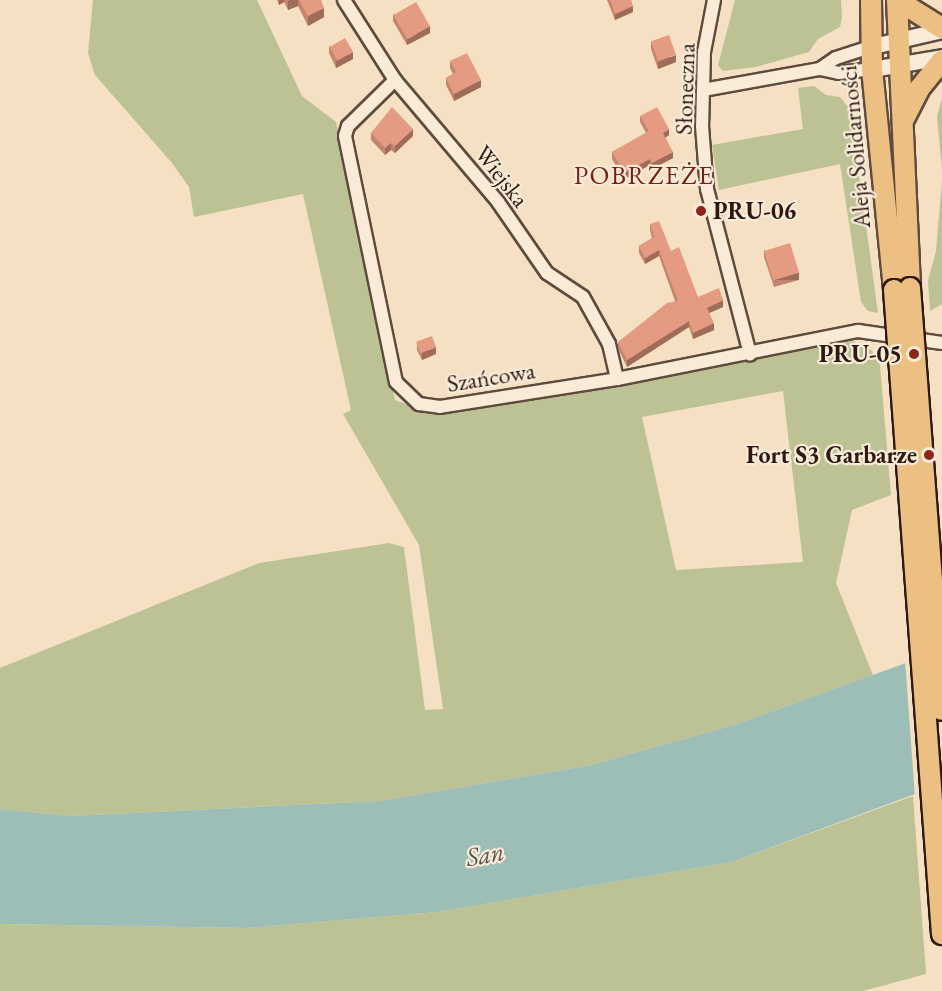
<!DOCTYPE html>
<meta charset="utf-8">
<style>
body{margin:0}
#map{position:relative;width:942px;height:991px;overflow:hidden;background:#f6e0c3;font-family:"EB Garamond",serif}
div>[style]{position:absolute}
.green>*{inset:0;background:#bcc294}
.water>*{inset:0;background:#9dbdb7}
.pier>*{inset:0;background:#f6e0c3}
.roads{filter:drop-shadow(2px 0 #5f4b3e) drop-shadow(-2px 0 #5f4b3e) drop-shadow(0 2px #5f4b3e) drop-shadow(0 -2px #5f4b3e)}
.minor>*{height:12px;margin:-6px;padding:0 6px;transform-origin:6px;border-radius:6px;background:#f9ebd8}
.tertiary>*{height:15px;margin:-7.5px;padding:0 7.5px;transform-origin:7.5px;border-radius:7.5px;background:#f9ebd8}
.trunk>*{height:20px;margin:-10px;padding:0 10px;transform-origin:10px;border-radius:10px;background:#ebc082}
.bridges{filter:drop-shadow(2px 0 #2d1911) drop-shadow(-2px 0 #2d1911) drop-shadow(0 2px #2d1911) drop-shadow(0 -2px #2d1911)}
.trunk-bridge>*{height:20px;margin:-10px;padding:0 10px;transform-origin:10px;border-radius:10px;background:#ebc082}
.wall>*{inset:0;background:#c4856f}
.shaded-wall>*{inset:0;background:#a06c5a;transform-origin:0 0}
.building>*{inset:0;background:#e49b81;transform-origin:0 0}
.dots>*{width:16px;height:16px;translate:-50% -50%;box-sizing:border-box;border:3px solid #f9ebd8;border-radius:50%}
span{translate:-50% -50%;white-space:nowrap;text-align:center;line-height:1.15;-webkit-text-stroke:4.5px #f9ebd8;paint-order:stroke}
.street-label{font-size:24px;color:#2d1911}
.poi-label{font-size:24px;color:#2d1911;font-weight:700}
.left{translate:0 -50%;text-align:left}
.right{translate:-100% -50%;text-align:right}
.neighbourhood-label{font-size:26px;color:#7a1f14;letter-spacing:1.5px}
.water-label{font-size:26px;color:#54524b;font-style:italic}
</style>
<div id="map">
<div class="green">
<i style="clip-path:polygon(evenodd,93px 0,257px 0,302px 96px,336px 122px,395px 400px,427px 412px,635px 381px,853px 341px,872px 351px,880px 365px,891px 495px,852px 510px,836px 583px,873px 675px,737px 724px,591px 765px,380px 801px,71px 816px,0 809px,0 668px,259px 563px,389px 543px,404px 547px,425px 710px,443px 709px,419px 545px,343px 414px,351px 410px,303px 194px,194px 217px,189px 187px,172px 163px,95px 75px,88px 53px,93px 0,783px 391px,803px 562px,676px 570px,642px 417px,783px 391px)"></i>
<i style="clip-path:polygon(735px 0,841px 0,842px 18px,840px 27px,818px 39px,809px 52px,756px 67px,723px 71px,718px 65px)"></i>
<i style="clip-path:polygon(814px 86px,826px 95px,840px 97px,850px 109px,878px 313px,868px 311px,861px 302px,840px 164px,719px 190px,712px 145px,803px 129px,798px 88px)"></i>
<i style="clip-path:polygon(942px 97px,942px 169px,937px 117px)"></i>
<i style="clip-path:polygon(942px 181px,942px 304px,930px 311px,928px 281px,936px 251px)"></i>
<i style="clip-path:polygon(913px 796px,926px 974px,863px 991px,0 991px,0 924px,247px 928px,437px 912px,732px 862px)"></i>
</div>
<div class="water">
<i style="clip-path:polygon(942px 650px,942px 784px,732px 862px,437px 912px,247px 928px,0 924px,0 809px,71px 816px,380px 801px,591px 765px,737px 724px)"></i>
</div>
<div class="pier">
<i style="clip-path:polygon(942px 647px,942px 787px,915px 798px,905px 660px)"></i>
</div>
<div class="roads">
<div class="minor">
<i style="left:344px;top:0;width:95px;rotate:57.5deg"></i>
<i style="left:395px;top:80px;width:160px;rotate:49.8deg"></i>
<i style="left:498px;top:202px;width:86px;rotate:55.4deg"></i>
<i style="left:547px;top:273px;width:43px;rotate:33.7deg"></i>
<i style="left:583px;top:297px;width:54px;rotate:61deg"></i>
<i style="left:609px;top:344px;width:36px;rotate:77deg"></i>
<i style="left:714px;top:0;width:53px;rotate:100.9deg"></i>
<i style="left:704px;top:52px;width:74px;rotate:91.5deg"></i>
<i style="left:702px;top:126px;width:63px;rotate:85.5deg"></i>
<i style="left:707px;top:189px;width:171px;rotate:75.4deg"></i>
<i style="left:820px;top:69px;width:19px;rotate:-35deg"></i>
<i style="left:836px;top:58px;width:39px;rotate:-18deg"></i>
<i style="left:395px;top:80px;width:66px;rotate:135.6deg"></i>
<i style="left:348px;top:126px;width:10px;rotate:107deg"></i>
<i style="left:345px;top:136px;width:251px;rotate:78.3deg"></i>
<i style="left:396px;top:382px;width:32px;rotate:44deg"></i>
<i style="left:419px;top:404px;width:21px;rotate:8deg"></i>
<i style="left:440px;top:407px;width:179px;rotate:-9deg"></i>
<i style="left:617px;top:379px;width:246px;rotate:-11.3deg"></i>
<i style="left:858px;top:331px;width:85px;rotate:8.1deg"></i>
<i style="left:703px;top:90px;width:119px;rotate:-10.2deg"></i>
<i style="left:820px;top:69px;width:19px;rotate:12deg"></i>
<i style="left:839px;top:73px;width:33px;rotate:-7deg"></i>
</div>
<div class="tertiary">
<i style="left:873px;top:46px;width:71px;rotate:-13.1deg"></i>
<i style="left:872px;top:69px;width:71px;rotate:-9.7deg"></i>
</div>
<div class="trunk">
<i style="left:871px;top:0;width:69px;rotate:89.2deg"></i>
<i style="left:872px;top:69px;width:222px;rotate:84.3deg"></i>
<i style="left:897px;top:0;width:288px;rotate:87.4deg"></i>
<i style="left:897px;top:0;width:53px;rotate:31.9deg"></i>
<i style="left:904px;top:119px;width:34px;rotate:-63deg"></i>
<i style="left:919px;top:89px;width:36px;rotate:-51deg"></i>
</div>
</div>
<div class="bridges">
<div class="trunk-bridge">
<i style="left:910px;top:288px;width:423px;rotate:85.7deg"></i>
<i style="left:894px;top:290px;width:646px;rotate:85.74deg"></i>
</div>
</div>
<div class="wall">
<i style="clip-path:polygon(277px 0,321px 0,324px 17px,308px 26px,298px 6px,288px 10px,284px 2px,279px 5px)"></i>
<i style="clip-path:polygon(607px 0,631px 0,633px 12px,615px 20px)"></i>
<i style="clip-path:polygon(393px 14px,430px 33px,407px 45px,393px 21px)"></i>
<i style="clip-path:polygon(651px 42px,676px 62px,658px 69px,651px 49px)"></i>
<i style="clip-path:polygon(329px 46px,353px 59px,336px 68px,329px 53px)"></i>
<i style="clip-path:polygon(450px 61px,481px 87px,454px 101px,446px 85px,446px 78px,453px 74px,450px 68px)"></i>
<i style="clip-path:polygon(640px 116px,669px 135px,665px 138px,673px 158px,652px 169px,650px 165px,624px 179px,612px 159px,612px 152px,646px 133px,640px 122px)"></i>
<i style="clip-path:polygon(371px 133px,413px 136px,395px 153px,391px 150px,385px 155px,371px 140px)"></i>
<i style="clip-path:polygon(650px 224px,671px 251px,698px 297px,723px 307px,709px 313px,714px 330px,693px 339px,689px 327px,627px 367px,618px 348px,618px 342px,675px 301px,659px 256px,645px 264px,639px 253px,639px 246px,652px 238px,650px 230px)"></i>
<i style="clip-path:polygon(764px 250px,799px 280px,774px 287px,764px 257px)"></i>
<i style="clip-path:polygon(417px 343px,436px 354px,422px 360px,417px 350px)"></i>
</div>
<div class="shaded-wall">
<i style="clip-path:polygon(279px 0,284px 0,284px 2px,279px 5px)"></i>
<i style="clip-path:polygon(290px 0,298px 0,298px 6px,288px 10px,288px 1px)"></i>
<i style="clip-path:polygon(633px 6px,633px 12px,615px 20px,615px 14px)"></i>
<i style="clip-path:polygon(324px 8px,324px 17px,308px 26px,308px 16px)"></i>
<i style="clip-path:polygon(430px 26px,430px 33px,407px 45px,407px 38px)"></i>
<i style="clip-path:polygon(353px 52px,353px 59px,336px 68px,336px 61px)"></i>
<i style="clip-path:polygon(676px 55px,676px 62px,658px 69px,658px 62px)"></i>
<i style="clip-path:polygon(481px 80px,481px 87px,454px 101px,454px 94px)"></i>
<i style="clip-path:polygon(413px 129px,413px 136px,395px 153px,395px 146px)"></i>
<i style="clip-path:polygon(669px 129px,669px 135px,663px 139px,663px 133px)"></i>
<i style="clip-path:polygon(391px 143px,391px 150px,385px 155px,385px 148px)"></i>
<i style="clip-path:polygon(673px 152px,673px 158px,652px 169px,652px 163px)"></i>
<i style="clip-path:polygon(650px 159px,650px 165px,624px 179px,624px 173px)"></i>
<i style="clip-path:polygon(659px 250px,659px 256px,645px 264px,645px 258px)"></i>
<i style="left:799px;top:273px;width:7px;height:26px;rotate:90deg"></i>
<i style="clip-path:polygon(723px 300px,723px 307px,707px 314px,707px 308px)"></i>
<i style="clip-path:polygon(689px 321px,689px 327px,627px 367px,627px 360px)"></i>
<i style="clip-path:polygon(714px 323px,714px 330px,693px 339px,693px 333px)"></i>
<i style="clip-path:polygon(436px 347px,436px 354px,422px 360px,422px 353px)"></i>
</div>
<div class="building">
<i style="clip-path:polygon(299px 0,321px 0,324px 8px,308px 16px)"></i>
<i style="clip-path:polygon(610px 0,631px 0,633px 6px,615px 14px)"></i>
<i style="left:416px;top:2px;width:28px;height:26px;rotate:60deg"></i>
<i style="left:669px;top:35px;width:21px;height:19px;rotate:71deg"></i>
<i style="left:345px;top:38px;width:16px;height:18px;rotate:60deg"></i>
<i style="clip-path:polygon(467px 53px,481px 80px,454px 94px,446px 78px,456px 72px,450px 61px)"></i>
<i style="clip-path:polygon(392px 107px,413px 129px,395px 146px,391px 143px,385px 148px,371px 133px)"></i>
<i style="clip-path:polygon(657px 107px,669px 129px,663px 133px,673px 152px,652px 163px,650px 159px,624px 173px,612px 152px,649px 131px,640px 116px)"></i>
<i style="clip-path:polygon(659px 221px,671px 251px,679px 247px,698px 297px,719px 288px,723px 300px,707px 308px,714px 323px,693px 333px,689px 321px,627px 360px,618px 342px,667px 303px,678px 301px,659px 250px,645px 258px,639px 246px,654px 237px,650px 224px)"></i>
<i style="left:790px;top:243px;width:31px;height:27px;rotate:73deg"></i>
<i style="left:432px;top:336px;width:12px;height:17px;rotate:70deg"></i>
</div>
<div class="dots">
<i style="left:701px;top:211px;background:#8f2418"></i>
<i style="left:914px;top:354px;background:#8f2418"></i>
<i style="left:929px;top:455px;background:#8f2418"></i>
</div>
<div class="street-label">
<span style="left:685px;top:89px;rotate:-88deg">Słoneczna</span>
<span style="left:855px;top:147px;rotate:-95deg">Aleja Solidarności</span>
<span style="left:502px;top:176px;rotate:52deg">Wiejska</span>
<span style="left:491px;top:377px;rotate:-9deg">Szańcowa</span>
</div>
<div class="poi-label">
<span class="left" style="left:713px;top:211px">PRU-06</span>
<span class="right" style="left:902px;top:354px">PRU-05</span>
<span class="right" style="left:917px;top:455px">Fort S3 Garbarze</span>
</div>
<div class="neighbourhood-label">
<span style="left:644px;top:176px">POBRZEŻE</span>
</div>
<div class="water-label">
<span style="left:485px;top:855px;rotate:-10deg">San</span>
</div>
</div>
